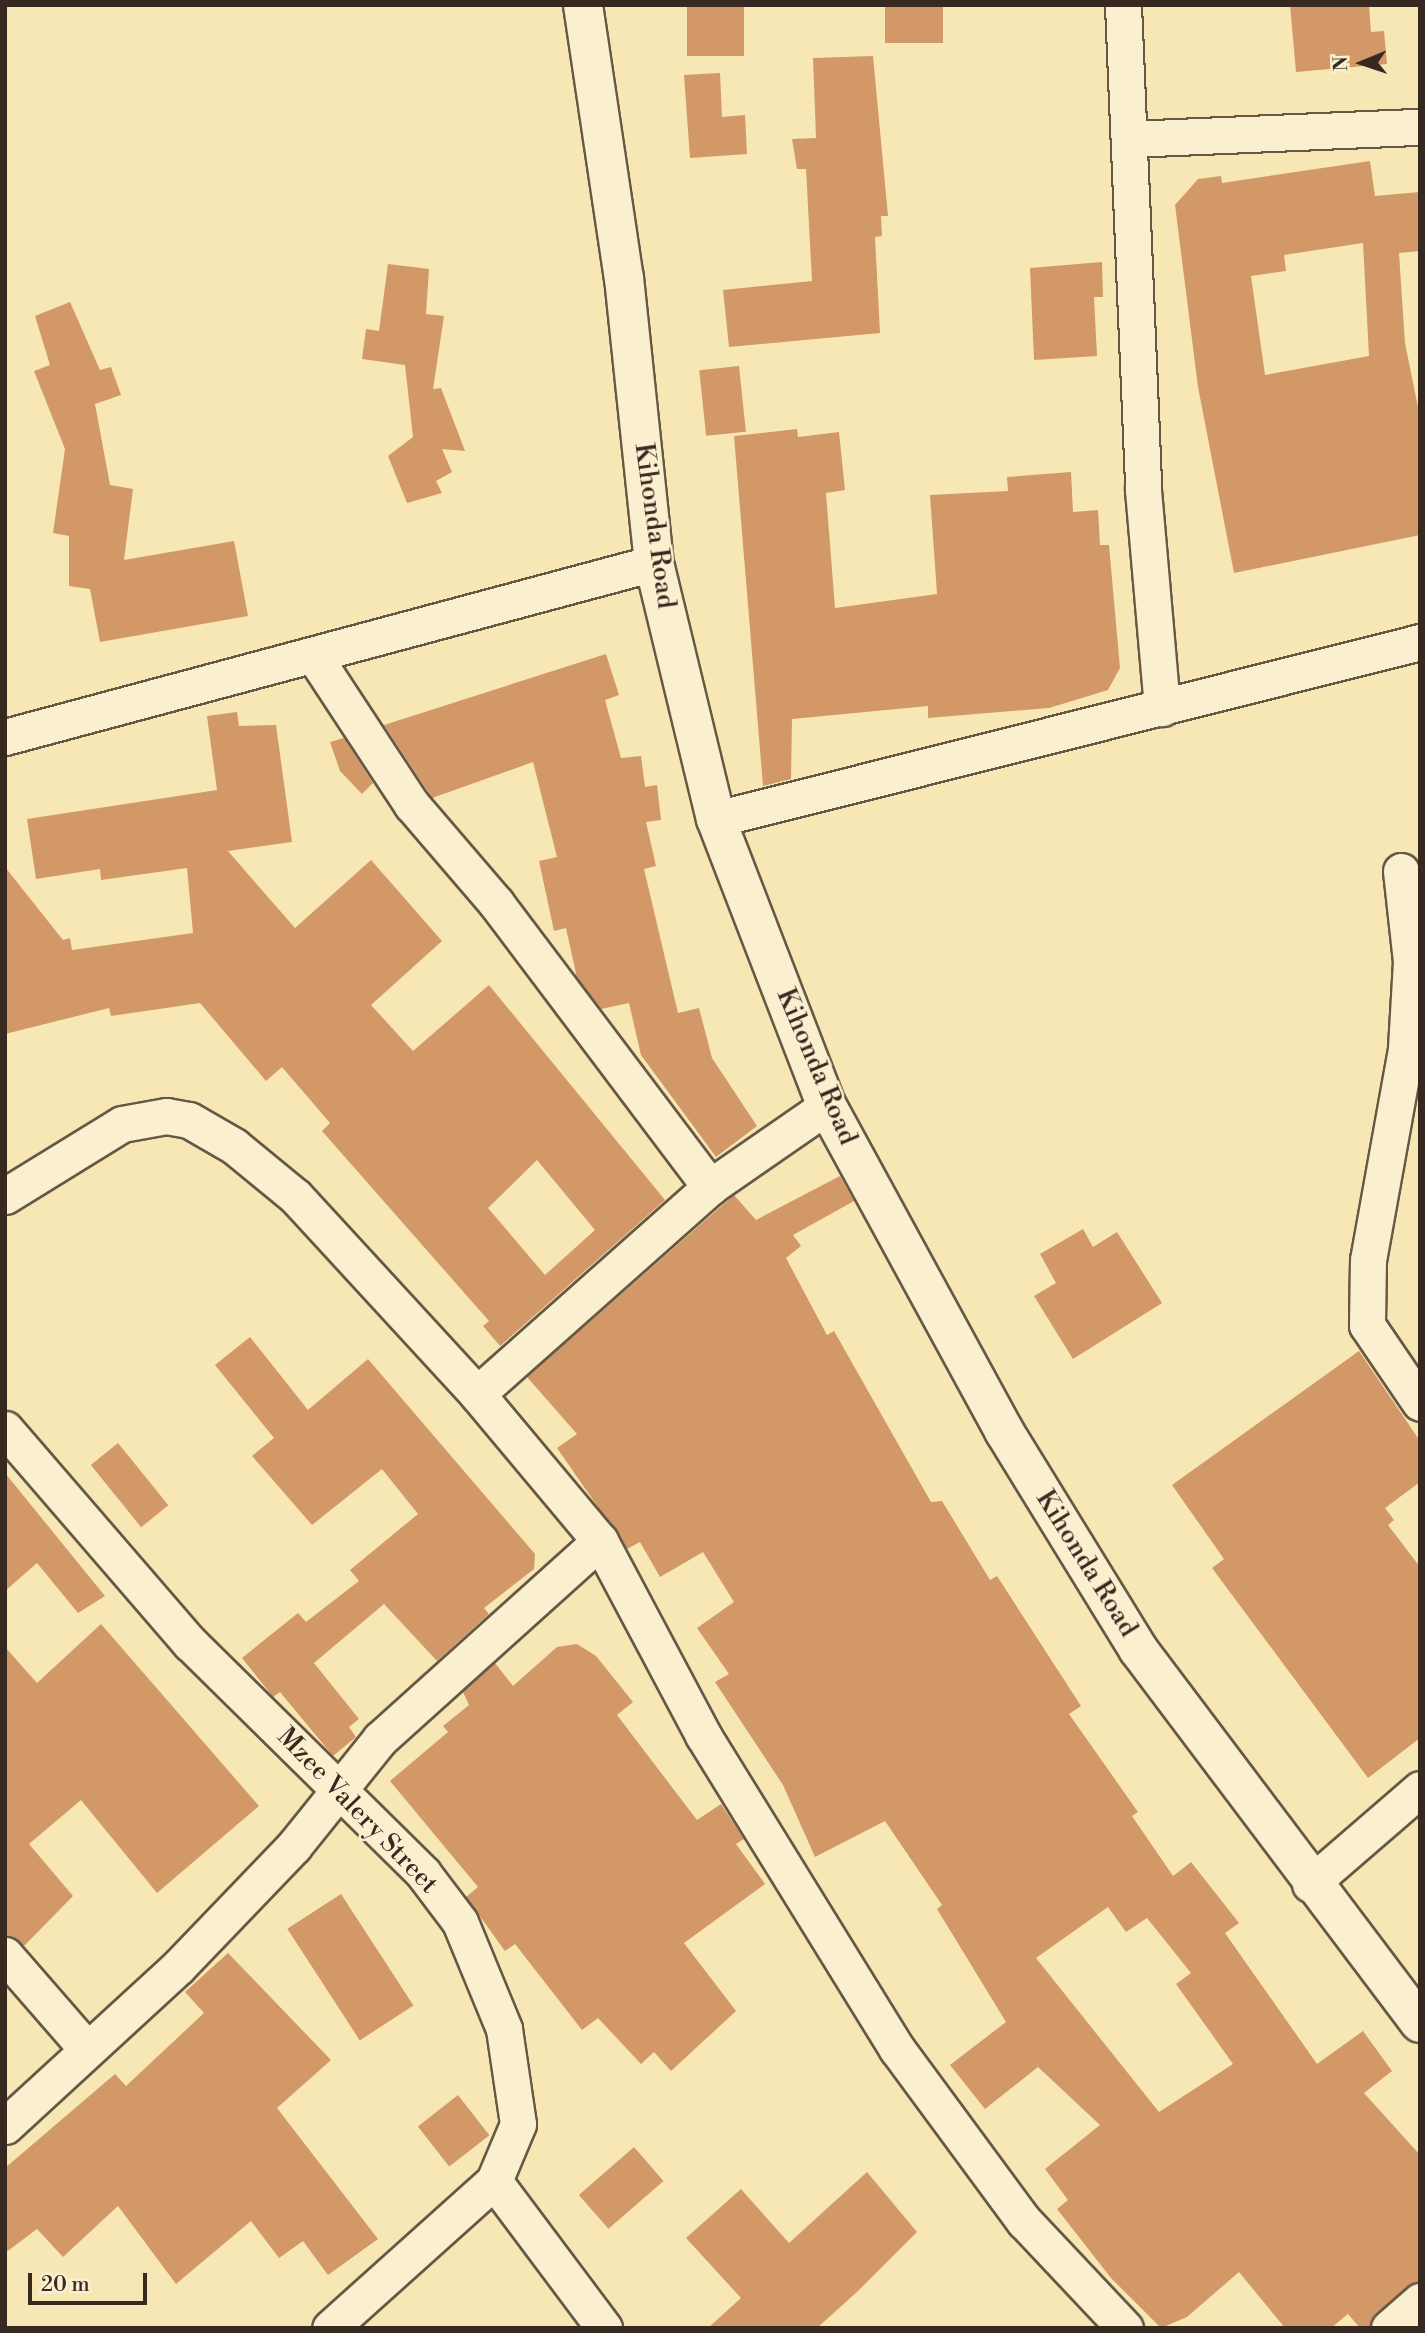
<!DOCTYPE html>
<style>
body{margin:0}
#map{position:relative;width:1425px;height:2333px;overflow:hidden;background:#f7e7b5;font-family:"Libre Bodoni",serif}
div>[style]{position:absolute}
.building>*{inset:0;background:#d39868;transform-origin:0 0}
.roads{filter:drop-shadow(2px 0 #675845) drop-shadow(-2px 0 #675845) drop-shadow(0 2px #675845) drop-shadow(0 -2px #675845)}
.minor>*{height:35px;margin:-17.5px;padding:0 17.5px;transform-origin:17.5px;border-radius:17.5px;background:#faefcf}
.tertiary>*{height:38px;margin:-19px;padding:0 19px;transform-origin:19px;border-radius:19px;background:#faefcf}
span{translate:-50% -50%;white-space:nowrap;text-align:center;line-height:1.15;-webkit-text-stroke:5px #faefcf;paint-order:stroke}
.street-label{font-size:26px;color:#372920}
.frame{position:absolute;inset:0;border:7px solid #372920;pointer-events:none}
.north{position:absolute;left:1327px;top:28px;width:70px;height:70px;-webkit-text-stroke:5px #faefcf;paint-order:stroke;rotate:268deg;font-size:19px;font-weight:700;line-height:28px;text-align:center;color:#372920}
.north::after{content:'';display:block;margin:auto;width:24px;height:32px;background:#372920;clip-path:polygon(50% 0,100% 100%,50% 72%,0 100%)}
.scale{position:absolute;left:28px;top:2273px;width:119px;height:32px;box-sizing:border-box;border:4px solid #372920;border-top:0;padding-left:9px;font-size:21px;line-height:24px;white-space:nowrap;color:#372920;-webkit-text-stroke:5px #faefcf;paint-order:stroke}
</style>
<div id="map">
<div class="building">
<i style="left:687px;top:5px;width:57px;height:51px"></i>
<i style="left:885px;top:5px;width:58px;height:38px"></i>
<i style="clip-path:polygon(1290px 5px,1369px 5px,1371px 32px,1384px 31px,1387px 64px,1296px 72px)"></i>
<i style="clip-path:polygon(873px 56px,888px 216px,881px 216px,882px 236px,875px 237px,880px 333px,729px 347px,723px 290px,812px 281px,806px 169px,797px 169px,792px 139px,816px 138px,813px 58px)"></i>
<i style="clip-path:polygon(720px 73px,722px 117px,745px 115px,747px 154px,690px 158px,684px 75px)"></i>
<i style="clip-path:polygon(evenodd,1370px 161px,1375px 196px,1420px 192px,1420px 251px,1399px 253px,1405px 343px,1420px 417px,1420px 535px,1234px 573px,1198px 387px,1175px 205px,1198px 179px,1221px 176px,1222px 183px,1370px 161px,1363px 243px,1369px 356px,1265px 375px,1251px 276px,1286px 271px,1284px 255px,1363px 243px)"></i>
<i style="clip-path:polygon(1102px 262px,1103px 297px,1094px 297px,1097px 356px,1034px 360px,1030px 268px)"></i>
<i style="clip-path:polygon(388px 264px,429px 269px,426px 314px,444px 316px,433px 389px,441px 388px,465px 451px,442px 449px,452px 472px,436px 481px,442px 493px,407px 503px,388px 456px,413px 437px,405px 365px,362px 359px,366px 329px,379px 331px)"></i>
<i style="clip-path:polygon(70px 302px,100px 370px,111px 367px,121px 395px,95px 404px,110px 485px,133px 489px,124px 560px,234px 541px,248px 616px,100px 642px,90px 589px,69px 586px,69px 536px,53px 533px,65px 449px,34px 371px,50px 365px,35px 316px)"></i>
<i style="left:739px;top:366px;width:66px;height:40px;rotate:84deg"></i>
<i style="clip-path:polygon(797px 429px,798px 437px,839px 432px,845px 490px,826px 493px,835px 608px,937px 594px,930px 495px,1008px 491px,1007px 477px,1071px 472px,1073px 512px,1098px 510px,1100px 545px,1109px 545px,1120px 668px,1108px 690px,1049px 708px,928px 718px,928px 706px,792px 719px,791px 779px,763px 786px,734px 436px)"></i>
<i style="clip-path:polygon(606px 654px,619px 695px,605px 700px,621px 758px,641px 756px,645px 787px,657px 785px,661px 820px,646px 822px,656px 866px,644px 869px,678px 1013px,699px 1008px,712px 1058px,757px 1126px,716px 1157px,641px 1055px,629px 1003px,601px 1009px,577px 978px,566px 928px,554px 931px,539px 861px,557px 857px,533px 762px,432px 798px,384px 725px)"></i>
<i style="clip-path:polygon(evenodd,237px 712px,239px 726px,276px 725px,292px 842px,228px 851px,295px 928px,371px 860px,442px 941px,371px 1005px,413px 1051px,489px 985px,665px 1200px,500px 1346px,483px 1326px,489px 1321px,322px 1131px,330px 1123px,282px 1067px,266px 1081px,200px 1003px,111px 1016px,109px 1008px,5px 1034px,5px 867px,63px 940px,70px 938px,72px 950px,193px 933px,187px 868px,101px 880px,100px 869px,36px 879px,27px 819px,217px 790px,207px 716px,237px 712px,537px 1160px,595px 1230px,545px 1275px,488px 1208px,537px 1160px)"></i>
<i style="clip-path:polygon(344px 738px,373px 783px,362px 794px,340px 771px,330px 742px)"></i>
<i style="clip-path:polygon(evenodd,840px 1176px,854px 1201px,793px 1235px,801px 1246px,786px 1258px,827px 1335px,834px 1331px,931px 1502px,942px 1501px,990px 1580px,997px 1576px,1081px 1706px,1069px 1714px,1138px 1812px,1132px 1816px,1173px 1876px,1191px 1862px,1239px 1923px,1225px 1933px,1317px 2064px,1363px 2031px,1392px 2071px,1364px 2093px,1420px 2155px,1420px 2281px,1376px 2313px,1369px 2328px,1360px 2328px,1348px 2314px,1331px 2328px,1285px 2328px,1239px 2272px,1187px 2317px,1161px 2328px,1111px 2278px,1057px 2209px,1068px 2200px,1045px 2169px,1100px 2125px,1038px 2067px,985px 2109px,950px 2065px,1006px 2022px,937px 1909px,942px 1905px,885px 1821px,815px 1857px,783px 1785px,715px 1682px,729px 1674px,697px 1628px,734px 1602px,703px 1552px,660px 1577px,640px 1542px,627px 1549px,557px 1448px,577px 1434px,527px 1377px,734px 1195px,756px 1220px,840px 1176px,1108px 1907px,1126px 1932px,1147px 1918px,1191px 1973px,1176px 1984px,1233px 2064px,1159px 2112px,1036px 1958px,1108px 1907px)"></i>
<i style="clip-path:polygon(1083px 1229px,1093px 1247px,1117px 1232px,1162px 1303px,1073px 1359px,1034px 1296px,1056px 1283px,1040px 1254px)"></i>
<i style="clip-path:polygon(250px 1337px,308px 1410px,368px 1359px,535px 1554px,534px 1569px,484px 1608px,489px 1614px,437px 1661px,384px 1604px,314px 1663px,359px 1719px,349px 1727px,356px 1737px,333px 1756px,280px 1692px,273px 1697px,242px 1658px,298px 1613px,306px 1622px,359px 1581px,350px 1570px,418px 1514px,382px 1469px,312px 1525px,252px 1456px,274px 1438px,215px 1365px)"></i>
<i style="clip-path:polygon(1359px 1351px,1420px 1441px,1420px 1482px,1385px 1508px,1394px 1520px,1388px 1525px,1420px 1567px,1420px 1738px,1368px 1778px,1212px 1568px,1224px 1559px,1172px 1485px)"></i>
<i style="left:118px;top:1443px;width:80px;height:35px;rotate:51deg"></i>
<i style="clip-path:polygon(5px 1473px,105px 1596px,78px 1613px,37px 1563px,5px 1591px)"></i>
<i style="clip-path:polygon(101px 1624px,259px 1806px,157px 1893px,81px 1800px,29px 1844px,73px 1896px,24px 1946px,5px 1935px,5px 1647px,37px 1683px)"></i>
<i style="clip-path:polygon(577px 1644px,596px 1656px,633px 1702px,617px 1715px,697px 1820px,721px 1804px,744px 1839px,736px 1844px,765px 1884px,684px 1943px,736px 2011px,671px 2071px,654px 2052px,641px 2064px,598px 2018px,582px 2030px,515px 1944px,505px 1951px,466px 1897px,478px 1887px,390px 1781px,448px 1732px,443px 1726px,469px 1705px,463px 1692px,495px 1663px,513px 1686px,557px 1647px)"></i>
<i style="left:341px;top:1894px;width:133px;height:64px;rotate:57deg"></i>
<i style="clip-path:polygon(228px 1953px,331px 2060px,277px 2108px,378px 2239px,328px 2275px,303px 2241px,279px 2258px,251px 2221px,176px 2284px,118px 2206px,63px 2257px,37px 2229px,5px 2253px,5px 2168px,115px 2074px,126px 2086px,204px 2013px,185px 1992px)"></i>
<i style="left:458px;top:2095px;width:51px;height:51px;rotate:52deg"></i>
<i style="left:634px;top:2147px;width:45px;height:73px;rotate:49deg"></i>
<i style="clip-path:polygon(867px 2172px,917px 2232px,858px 2291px,817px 2328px,708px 2328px,741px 2298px,686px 2238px,741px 2189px,789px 2243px)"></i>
</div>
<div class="roads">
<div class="minor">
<i style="left:1123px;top:5px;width:485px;rotate:87.6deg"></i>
<i style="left:1143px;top:490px;width:219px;rotate:85deg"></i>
<i style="left:1129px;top:139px;width:291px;rotate:-2.4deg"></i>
<i style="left:314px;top:656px;width:178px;rotate:56.7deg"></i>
<i style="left:412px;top:805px;width:129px;rotate:49.4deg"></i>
<i style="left:496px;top:903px;width:356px;rotate:53deg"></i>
<i style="left:5px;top:737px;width:672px;rotate:-15.01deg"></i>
<i style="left:716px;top:819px;width:726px;rotate:-14.11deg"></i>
<i style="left:1401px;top:871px;width:91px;rotate:83.7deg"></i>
<i style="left:1411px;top:961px;width:88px;rotate:93.3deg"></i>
<i style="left:1406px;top:1049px;width:214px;rotate:100.2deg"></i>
<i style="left:1368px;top:1260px;width:65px;rotate:90.9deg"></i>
<i style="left:1367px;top:1325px;width:94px;rotate:55.8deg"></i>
<i style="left:5px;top:1196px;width:137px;rotate:-31.6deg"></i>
<i style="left:122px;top:1124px;width:45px;rotate:-10.3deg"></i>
<i style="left:166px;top:1116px;width:23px;rotate:10deg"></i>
<i style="left:189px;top:1120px;width:52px;rotate:30deg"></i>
<i style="left:234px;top:1146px;width:80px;rotate:39.4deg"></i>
<i style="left:296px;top:1197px;width:268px;rotate:47.4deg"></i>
<i style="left:477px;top:1394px;width:192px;rotate:50.1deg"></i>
<i style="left:600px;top:1541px;width:220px;rotate:62deg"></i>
<i style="left:703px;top:1735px;width:369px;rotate:58.3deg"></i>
<i style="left:897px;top:2049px;width:214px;rotate:53.6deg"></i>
<i style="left:1024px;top:2221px;width:147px;rotate:46.7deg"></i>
<i style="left:477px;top:1394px;width:312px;rotate:-41.6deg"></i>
<i style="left:710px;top:1187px;width:142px;rotate:-34.7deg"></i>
<i style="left:5px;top:1429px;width:283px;rotate:49.2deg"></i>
<i style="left:190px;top:1643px;width:327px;rotate:44.6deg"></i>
<i style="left:423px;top:1873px;width:61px;rotate:52.9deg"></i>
<i style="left:460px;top:1922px;width:116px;rotate:67.6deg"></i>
<i style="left:504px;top:2029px;width:96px;rotate:81.6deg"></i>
<i style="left:518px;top:2124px;width:62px;rotate:112.8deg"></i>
<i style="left:494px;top:2181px;width:220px;rotate:138.1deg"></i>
<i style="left:1310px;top:1884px;width:145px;rotate:-40.8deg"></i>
<i style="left:5px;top:1955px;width:122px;rotate:49deg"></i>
<i style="left:5px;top:2126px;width:236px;rotate:-42.6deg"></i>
<i style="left:179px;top:1966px;width:166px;rotate:-46.2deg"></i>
<i style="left:294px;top:1846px;width:137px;rotate:-51.2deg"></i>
<i style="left:380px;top:1739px;width:296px;rotate:-42deg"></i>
<i style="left:494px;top:2181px;width:184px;rotate:53.2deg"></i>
<i style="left:1389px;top:2328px;width:41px;rotate:-41.1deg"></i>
</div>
<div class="tertiary">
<i style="left:583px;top:5px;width:276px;rotate:81.5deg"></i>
<i style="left:624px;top:278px;width:287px;rotate:84deg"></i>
<i style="left:654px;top:563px;width:263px;rotate:76.4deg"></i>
<i style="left:716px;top:819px;width:308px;rotate:68.9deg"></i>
<i style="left:827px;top:1106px;width:370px;rotate:61.4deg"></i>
<i style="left:1004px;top:1431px;width:256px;rotate:58.4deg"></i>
<i style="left:1138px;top:1649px;width:468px;rotate:53deg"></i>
</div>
</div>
<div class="street-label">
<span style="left:654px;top:526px;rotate:82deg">Kihonda Road</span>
<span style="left:816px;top:1067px;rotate:67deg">Kihonda Road</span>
<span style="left:1086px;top:1564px;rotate:58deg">Kihonda Road</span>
<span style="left:357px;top:1811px;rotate:46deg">Mzee Valery Street</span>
</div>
<div class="frame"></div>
<div class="north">N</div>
<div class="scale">20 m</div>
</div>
